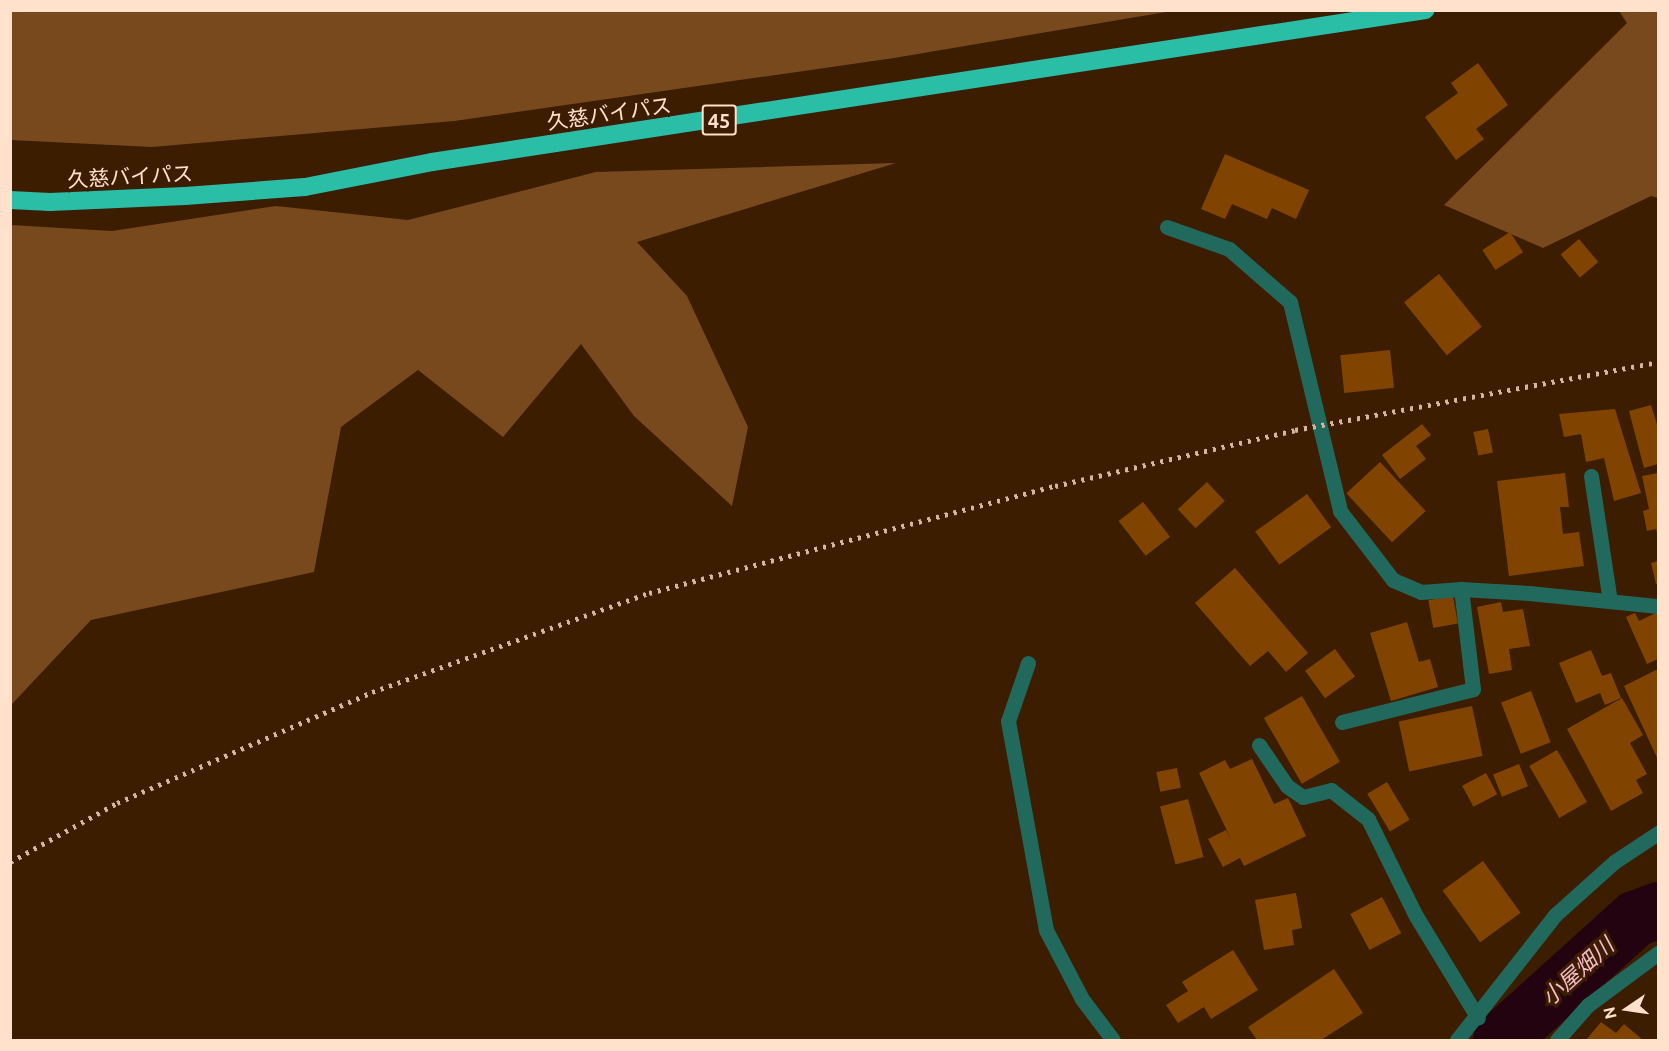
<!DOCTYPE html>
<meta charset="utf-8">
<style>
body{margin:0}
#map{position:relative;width:1669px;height:1051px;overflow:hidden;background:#3d1d00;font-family:Ubuntu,"Noto Sans JP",sans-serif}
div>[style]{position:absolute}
.forest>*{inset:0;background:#79491e}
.river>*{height:56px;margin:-28px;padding:0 28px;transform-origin:28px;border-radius:28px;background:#22030f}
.building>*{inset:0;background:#814400;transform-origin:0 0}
.minor>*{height:15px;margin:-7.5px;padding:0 7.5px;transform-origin:7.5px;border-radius:7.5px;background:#20695c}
.highway>*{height:18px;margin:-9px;padding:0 9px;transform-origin:9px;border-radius:9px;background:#2abea6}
.rail>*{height:4.5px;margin-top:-2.25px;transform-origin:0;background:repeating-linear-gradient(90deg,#d5b7a0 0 3px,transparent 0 9px)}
span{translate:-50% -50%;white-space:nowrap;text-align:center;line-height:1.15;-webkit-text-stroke:6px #3d1d00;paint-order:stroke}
.shield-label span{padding:2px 4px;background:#3d1d00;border:2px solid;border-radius:4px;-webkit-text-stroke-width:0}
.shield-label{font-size:20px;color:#ffe1cc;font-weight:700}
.street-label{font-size:21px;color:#ffe1cc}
.water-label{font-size:22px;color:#f6bcce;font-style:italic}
.frame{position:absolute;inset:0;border:12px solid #ffe1cc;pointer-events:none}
.north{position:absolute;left:1597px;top:979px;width:60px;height:60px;-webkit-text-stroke:4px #3d1d00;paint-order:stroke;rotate:257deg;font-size:16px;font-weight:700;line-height:24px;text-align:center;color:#ffe1cc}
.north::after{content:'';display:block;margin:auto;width:21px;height:27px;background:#ffe1cc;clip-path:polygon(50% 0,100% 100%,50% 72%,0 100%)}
</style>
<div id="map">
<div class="forest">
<i style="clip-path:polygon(10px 11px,11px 10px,1172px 11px,894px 58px,454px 121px,152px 147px,11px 140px)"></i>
<i style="clip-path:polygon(1619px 11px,1658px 11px,1658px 198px,1651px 196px,1543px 248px,1444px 205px,1627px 23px)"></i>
<i style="clip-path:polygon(896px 163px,637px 242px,687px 296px,748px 427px,732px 506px,634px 416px,581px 344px,503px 437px,418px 370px,341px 427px,314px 572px,91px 620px,11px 705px,11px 225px,112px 231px,276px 206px,408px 220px,596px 172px)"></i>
</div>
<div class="river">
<i style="left:1501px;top:1040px;width:181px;rotate:-42.1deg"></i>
<i style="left:1635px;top:919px;width:25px;rotate:-21deg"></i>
</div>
<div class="building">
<i style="clip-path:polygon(1478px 63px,1508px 105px,1476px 129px,1484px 139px,1456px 160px,1425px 117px,1458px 93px,1451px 83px)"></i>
<i style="clip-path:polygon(1225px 154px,1309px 190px,1296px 219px,1272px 208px,1267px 219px,1232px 204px,1225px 219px,1201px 209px)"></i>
<i style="left:1510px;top:232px;width:24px;height:33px;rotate:57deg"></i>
<i style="left:1579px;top:239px;width:30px;height:24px;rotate:50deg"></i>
<i style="left:1439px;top:274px;width:68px;height:45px;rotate:51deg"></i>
<i style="left:1390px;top:350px;width:38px;height:50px;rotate:84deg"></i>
<i style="clip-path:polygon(1651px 405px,1658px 427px,1658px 464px,1644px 468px,1629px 411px)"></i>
<i style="clip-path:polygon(1615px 409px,1641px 493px,1614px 501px,1604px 458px,1586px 462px,1581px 434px,1564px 437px,1559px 414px)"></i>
<i style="clip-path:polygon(1422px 424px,1431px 435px,1416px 446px,1426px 459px,1400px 479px,1382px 455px)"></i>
<i style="left:1488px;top:429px;width:24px;height:15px;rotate:78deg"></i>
<i style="left:1380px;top:462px;width:67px;height:46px;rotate:47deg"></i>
<i style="clip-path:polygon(1565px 473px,1569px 507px,1560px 507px,1563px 534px,1579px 532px,1584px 566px,1509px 576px,1497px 481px)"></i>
<i style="clip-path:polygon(1658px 473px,1658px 536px,1656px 529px,1647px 531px,1643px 511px,1649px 509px,1642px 476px)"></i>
<i style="left:1207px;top:482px;width:26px;height:40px;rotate:47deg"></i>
<i style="left:1307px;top:494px;width:41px;height:64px;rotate:54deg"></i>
<i style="left:1143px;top:502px;width:44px;height:31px;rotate:52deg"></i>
<i style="clip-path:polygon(1658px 561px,1658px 583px,1656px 584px,1651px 563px)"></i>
<i style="clip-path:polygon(1235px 568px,1308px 653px,1286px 672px,1268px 651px,1250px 666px,1195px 603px)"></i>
<i style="left:1453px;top:596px;width:28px;height:25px;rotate:80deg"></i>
<i style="clip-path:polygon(1501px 602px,1503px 612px,1523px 609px,1530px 646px,1509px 649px,1512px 670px,1489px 674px,1477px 607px)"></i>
<i style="clip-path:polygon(1658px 612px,1658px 659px,1647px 664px,1626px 617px,1635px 613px,1639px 621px)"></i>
<i style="clip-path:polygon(1407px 622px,1419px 662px,1430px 659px,1438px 687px,1391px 701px,1370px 633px)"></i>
<i style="left:1335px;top:649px;width:34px;height:37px;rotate:54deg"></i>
<i style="clip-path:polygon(1591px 650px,1602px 676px,1611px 673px,1621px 698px,1605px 705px,1600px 693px,1576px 703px,1559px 663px)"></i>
<i style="clip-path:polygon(1658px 669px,1658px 760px,1624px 686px)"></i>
<i style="left:1531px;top:691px;width:55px;height:32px;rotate:69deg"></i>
<i style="left:1302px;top:696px;width:76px;height:44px;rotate:60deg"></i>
<i style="clip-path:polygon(1622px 698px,1643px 735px,1630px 743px,1647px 774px,1636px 780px,1643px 793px,1611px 811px,1567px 729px)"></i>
<i style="left:1472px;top:706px;width:51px;height:75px;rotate:78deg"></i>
<i style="left:1557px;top:750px;width:60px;height:32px;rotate:60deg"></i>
<i style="clip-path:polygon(1252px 759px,1274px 804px,1288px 798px,1306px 836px,1244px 866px,1240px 858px,1223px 867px,1208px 839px,1226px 830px,1232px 841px,1199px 773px,1225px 760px,1230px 769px)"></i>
<i style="left:1519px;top:764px;width:24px;height:28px;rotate:68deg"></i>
<i style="left:1177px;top:768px;width:20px;height:21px;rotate:79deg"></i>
<i style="left:1486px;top:773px;width:24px;height:27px;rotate:62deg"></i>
<i style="left:1387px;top:782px;width:44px;height:23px;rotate:59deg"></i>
<i style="left:1188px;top:799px;width:60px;height:29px;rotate:75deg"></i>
<i style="left:1483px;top:861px;width:64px;height:50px;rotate:54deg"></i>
<i style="clip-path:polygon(1296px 893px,1302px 928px,1292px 930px,1294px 945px,1264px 950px,1255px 900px)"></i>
<i style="left:1382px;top:897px;width:41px;height:36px;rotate:62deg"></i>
<i style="clip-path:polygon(1233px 950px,1258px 990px,1211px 1019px,1204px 1007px,1178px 1023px,1166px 1005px,1188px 991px,1182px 982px)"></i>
<i style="clip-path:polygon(1334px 969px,1363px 1013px,1321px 1040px,1257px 1040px,1248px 1027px)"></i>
<i style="clip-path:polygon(1601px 1022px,1616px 1033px,1624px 1024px,1643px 1040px,1586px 1040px)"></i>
</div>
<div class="minor">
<i style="left:1167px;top:227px;width:66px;rotate:19.5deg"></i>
<i style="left:1229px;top:249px;width:81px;rotate:41deg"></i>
<i style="left:1290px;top:302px;width:215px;rotate:76.5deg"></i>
<i style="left:1340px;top:511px;width:87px;rotate:52.5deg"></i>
<i style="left:1393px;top:580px;width:30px;rotate:23deg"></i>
<i style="left:1421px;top:592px;width:40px;rotate:-4.3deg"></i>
<i style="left:1461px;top:589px;width:68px;rotate:3.4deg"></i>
<i style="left:1529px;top:593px;width:130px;rotate:5.8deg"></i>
<i style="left:1591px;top:476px;width:126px;rotate:81.4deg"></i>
<i style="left:1028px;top:663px;width:61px;rotate:109deg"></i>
<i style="left:1008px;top:721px;width:212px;rotate:79.7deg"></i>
<i style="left:1046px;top:930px;width:78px;rotate:62.4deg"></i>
<i style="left:1082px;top:999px;width:51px;rotate:52.9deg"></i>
<i style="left:1342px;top:722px;width:135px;rotate:-14.1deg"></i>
<i style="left:1473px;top:689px;width:101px;rotate:-96.8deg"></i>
<i style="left:1259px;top:745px;width:50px;rotate:55.7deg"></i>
<i style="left:1287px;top:786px;width:19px;rotate:35deg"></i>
<i style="left:1303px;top:797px;width:29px;rotate:-14deg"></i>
<i style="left:1331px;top:790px;width:47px;rotate:38.1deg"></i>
<i style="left:1368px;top:819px;width:108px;rotate:63.7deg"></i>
<i style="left:1416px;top:916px;width:119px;rotate:58.7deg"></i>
<i style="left:1457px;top:1040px;width:159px;rotate:-51.9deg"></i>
<i style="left:1555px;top:915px;width:79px;rotate:-41.9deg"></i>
<i style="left:1614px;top:862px;width:53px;rotate:-33.4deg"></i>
<i style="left:1557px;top:1040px;width:47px;rotate:-48.5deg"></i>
<i style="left:1588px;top:1005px;width:87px;rotate:-36.6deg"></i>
</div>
<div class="highway">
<i style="left:10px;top:200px;width:40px;rotate:2.9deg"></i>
<i style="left:50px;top:202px;width:135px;rotate:-2.5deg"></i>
<i style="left:185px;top:196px;width:120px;rotate:-4.3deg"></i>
<i style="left:305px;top:187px;width:129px;rotate:-11.1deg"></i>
<i style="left:432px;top:162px;width:1005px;rotate:-8.7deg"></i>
</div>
<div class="rail">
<i style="left:10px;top:862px;width:122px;rotate:-28.9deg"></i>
<i style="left:117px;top:803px;width:278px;rotate:-23.5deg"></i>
<i style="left:372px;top:692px;width:294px;rotate:-19.7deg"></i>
<i style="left:649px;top:593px;width:420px;rotate:-14.8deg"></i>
<i style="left:1055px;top:486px;width:246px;rotate:-13.1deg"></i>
<i style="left:1295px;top:430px;width:369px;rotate:-10.6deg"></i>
</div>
<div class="shield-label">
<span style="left:719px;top:120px">45</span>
</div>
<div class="street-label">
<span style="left:609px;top:113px;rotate:-8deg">久慈バイパス</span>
<span style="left:130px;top:176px;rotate:-3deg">久慈バイパス</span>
</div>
<div class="water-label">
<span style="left:1577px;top:971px;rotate:-42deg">小屋畑川</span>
</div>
<div class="frame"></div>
<div class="north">N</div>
</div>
